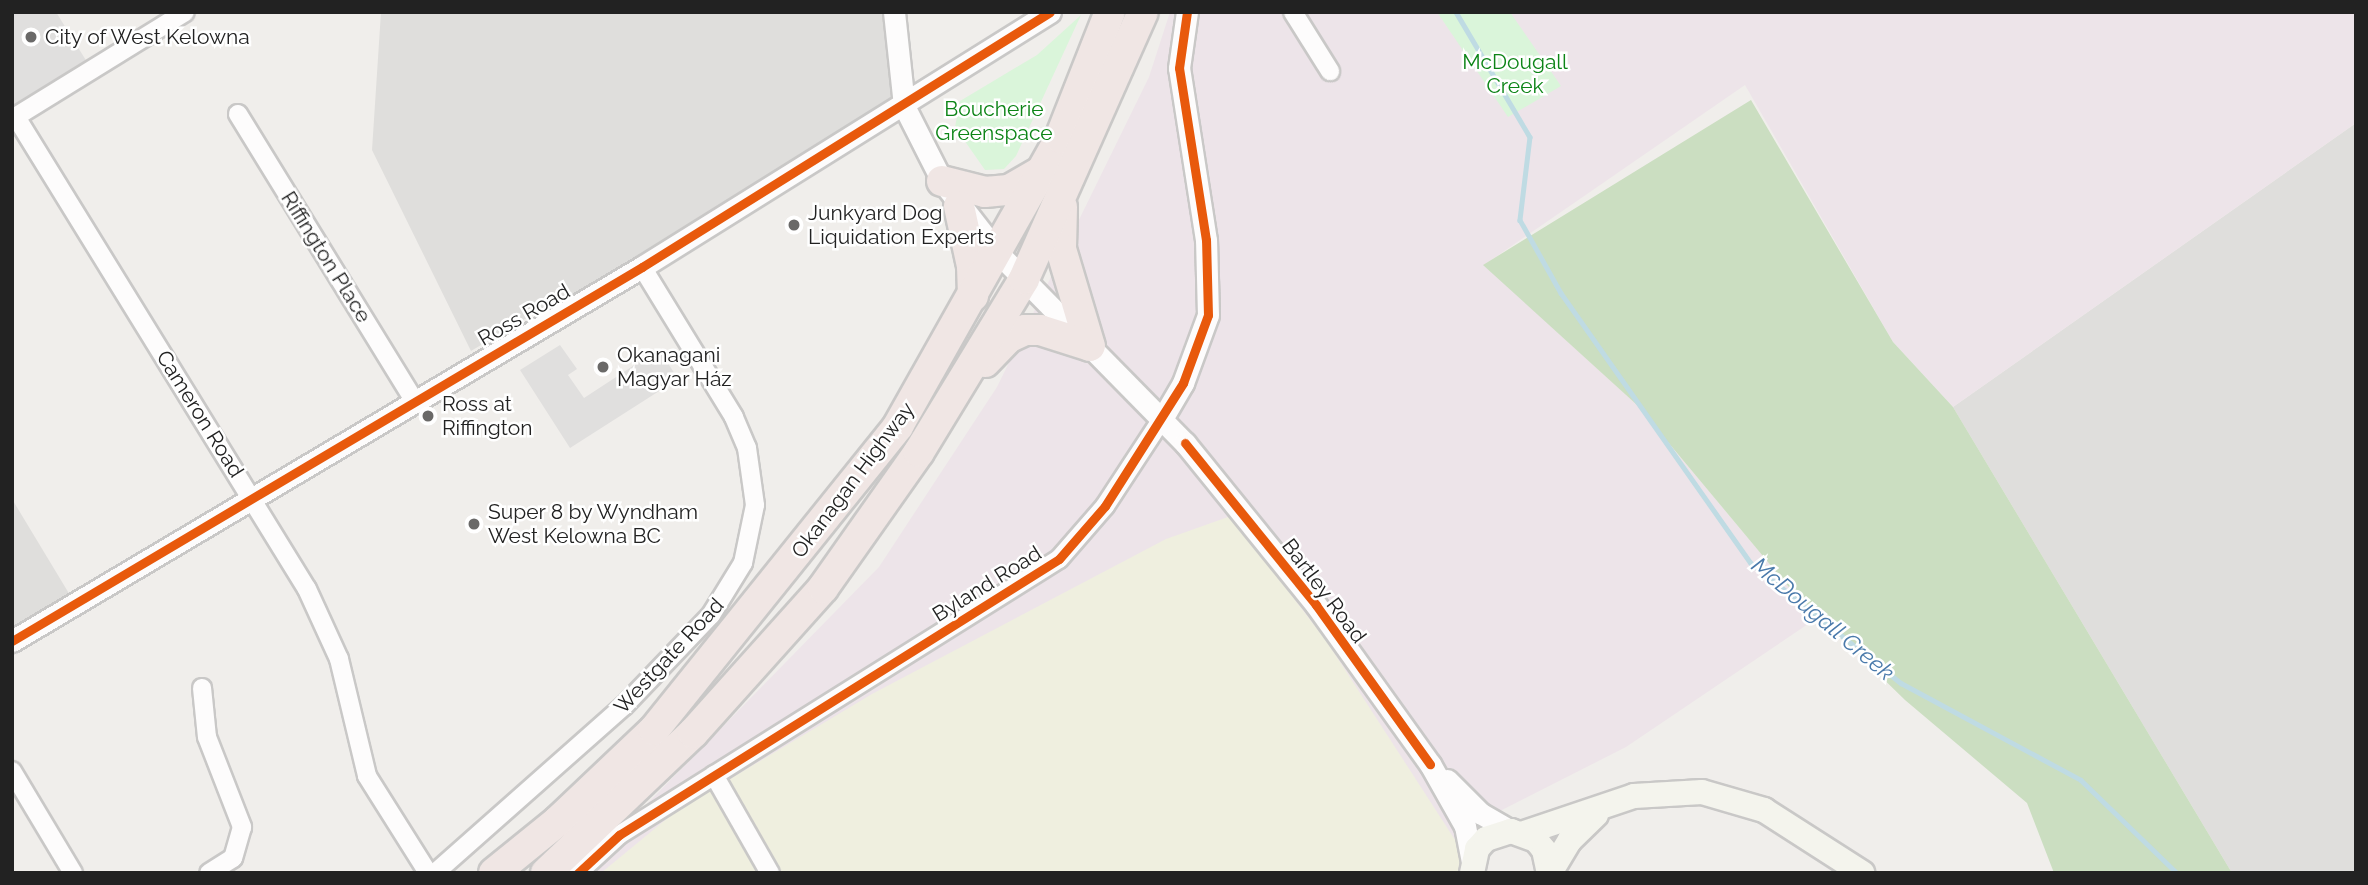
<!DOCTYPE html>
<meta charset="utf-8">
<style>
body{margin:0}
#map{position:relative;width:2368px;height:885px;overflow:hidden;background:#f0eeeb;font-family:Raleway,sans-serif}
div>[style]{position:absolute}
.residential>*{inset:0;background:#dfdedc}
.industrial>*{inset:0;background:#ede4e9}
.farmland>*{inset:0;background:#efefdf}
.forest>*{inset:0;background:#cbdec1}
.park>*{inset:0;background:#daf5da}
.parking>*{inset:0;background:#e0dfde}
.stream>*{height:4.5px;margin:-2.25px;padding:0 2.25px;transform-origin:2.25px;border-radius:2.25px;background:#bfdbe3}
.roads{filter:drop-shadow(2px 0 #c9c8c7) drop-shadow(-2px 0 #c9c8c7) drop-shadow(0 2px #c9c8c7) drop-shadow(0 -2px #c9c8c7)}
.minor>*{height:18px;margin:-9px;padding:0 9px;transform-origin:9px;border-radius:9px;background:#fdfcfc}
.tertiary>*{height:21px;margin:-10.5px;padding:0 10.5px;transform-origin:10.5px;border-radius:10.5px;background:#fdfcfc}
.secondary>*{height:24px;margin:-12px;padding:0 12px;transform-origin:12px;border-radius:12px;background:#f4f4ed}
.trunk>*{height:30px;margin:-15px;padding:0 15px;transform-origin:15px;border-radius:15px;background:#f0e6e4}
.cycleway>*{height:9px;margin:-4.5px;padding:0 4.5px;transform-origin:4.5px;border-radius:4.5px;background:#e8590c}
.dots>*{width:19px;height:19px;translate:-50% -50%;box-sizing:border-box;border:4px solid #fff;border-radius:50%}
span{translate:-50% -50%;white-space:nowrap;text-align:center;line-height:1.15;-webkit-text-stroke:5px #fff;paint-order:stroke}
.poi-label{font-size:21px;color:#222}
.left{translate:0 -50%;text-align:left}
.park-label{font-size:21px;color:#0c8416}
.street-label{font-size:21px;color:#222}
.water-label{font-size:23px;color:#4a7aab;font-style:italic}
.frame{position:absolute;inset:0;border:14px solid #222;pointer-events:none}
</style>
<div id="map">
<div class="residential">
<i style="clip-path:polygon(381px 12px,893px 12px,893px 107px,557px 317px,535px 313px,471px 351px,372px 150px)"></i>
<i style="clip-path:polygon(2356px 123px,2356px 873px,2232px 873px,1953px 407px)"></i>
<i style="clip-path:polygon(12px 499px,79px 610px,12px 651px)"></i>
</div>
<div class="industrial">
<i style="clip-path:polygon(1170px 12px,2356px 12px,2356px 123px,1953px 407px,1893px 342px,1745px 85px,1484px 265px,1637px 405px,1788px 586px,1820px 616px,1626px 747px,1494px 814px,1415px 873px,566px 873px,645px 806px,879px 567px,997px 387px,1149px 77px)"></i>
</div>
<div class="farmland">
<i style="clip-path:polygon(1231px 516px,1327px 642px,1470px 863px,1455px 873px,601px 873px,675px 812px,872px 694px,1166px 539px)"></i>
</div>
<div class="forest">
<i style="clip-path:polygon(1751px 100px,1893px 342px,1953px 407px,2232px 873px,2054px 873px,2027px 803px,1905px 700px,1788px 586px,1637px 405px,1483px 265px)"></i>
</div>
<div class="park">
<i style="clip-path:polygon(1437px 12px,1510px 12px,1561px 86px,1508px 117px)"></i>
<i style="clip-path:polygon(1081px 15px,1016px 156px,1004px 169px,985px 170px,955px 127px,960px 101px,1037px 55px)"></i>
</div>
<div class="parking">
<i style="clip-path:polygon(12px 12px,56px 12px,92px 70px,12px 119px)"></i>
<i style="clip-path:polygon(560px 345px,577px 369px,568px 375px,584px 398px,659px 349px,678px 379px,570px 448px,520px 370px)"></i>
</div>
<div class="stream">
<i style="left:1456px;top:12px;width:145px;rotate:59.4deg"></i>
<i style="left:1530px;top:137px;width:84px;rotate:96.9deg"></i>
<i style="left:1520px;top:220px;width:84px;rotate:60.7deg"></i>
<i style="left:1561px;top:293px;width:330px;rotate:54.9deg"></i>
<i style="left:1751px;top:563px;width:192px;rotate:38.7deg"></i>
<i style="left:1901px;top:683px;width:204px;rotate:28.3deg"></i>
<i style="left:2081px;top:780px;width:134px;rotate:44.1deg"></i>
</div>
<div class="roads">
<div class="minor">
<i style="left:1293px;top:12px;width:70px;rotate:57.9deg"></i>
<i style="left:238px;top:114px;width:334px;rotate:58.4deg"></i>
<i style="left:16px;top:117px;width:554px;rotate:58.35deg"></i>
<i style="left:307px;top:589px;width:77px;rotate:65.4deg"></i>
<i style="left:339px;top:659px;width:120px;rotate:76.5deg"></i>
<i style="left:367px;top:776px;width:115px;rotate:57.8deg"></i>
<i style="left:12px;top:119px;width:203px;rotate:-31.7deg"></i>
<i style="left:202px;top:688px;width:49px;rotate:84.2deg"></i>
<i style="left:207px;top:737px;width:97px;rotate:68.7deg"></i>
<i style="left:242px;top:827px;width:32px;rotate:106deg"></i>
<i style="left:233px;top:858px;width:28px;rotate:148deg"></i>
<i style="left:12px;top:771px;width:119px;rotate:59.1deg"></i>
<i style="left:714px;top:775px;width:113px;rotate:60.3deg"></i>
<i style="left:435px;top:873px;width:252px;rotate:-41.5deg"></i>
<i style="left:624px;top:706px;width:126px;rotate:-46.3deg"></i>
<i style="left:711px;top:615px;width:61px;rotate:-58.4deg"></i>
<i style="left:743px;top:563px;width:59px;rotate:-78.3deg"></i>
<i style="left:755px;top:505px;width:58px;rotate:-98deg"></i>
<i style="left:747px;top:448px;width:34px;rotate:-113deg"></i>
<i style="left:734px;top:417px;width:176px;rotate:-121.5deg"></i>
<i style="left:578px;top:873px;width:56px;rotate:-42.8deg"></i>
<i style="left:619px;top:835px;width:519px;rotate:-32.1deg"></i>
<i style="left:1059px;top:559px;width:70px;rotate:-49deg"></i>
<i style="left:1105px;top:506px;width:104px;rotate:-56.8deg"></i>
</div>
<div class="tertiary">
<i style="left:894px;top:12px;width:95px;rotate:83.9deg"></i>
<i style="left:904px;top:106px;width:84px;rotate:63.1deg"></i>
<i style="left:942px;top:181px;width:91px;rotate:52.1deg"></i>
<i style="left:998px;top:253px;width:267px;rotate:45.5deg"></i>
<i style="left:1185px;top:443px;width:208px;rotate:51deg"></i>
<i style="left:1316px;top:605px;width:196px;rotate:54.4deg"></i>
<i style="left:1430px;top:764px;width:71px;rotate:60.6deg"></i>
<i style="left:1465px;top:826px;width:36px;rotate:79deg"></i>
<i style="left:1162px;top:419px;width:42px;rotate:-59.7deg"></i>
<i style="left:1183px;top:383px;width:72px;rotate:-69.8deg"></i>
<i style="left:1208px;top:315px;width:75px;rotate:-91.5deg"></i>
<i style="left:1206px;top:240px;width:174px;rotate:-98.9deg"></i>
<i style="left:1179px;top:68px;width:57px;rotate:-81.9deg"></i>
<i style="left:12px;top:641px;width:733px;rotate:-30.7deg"></i>
<i style="left:642px;top:267px;width:481px;rotate:-32deg"></i>
<i style="left:1447px;top:780px;width:47px;rotate:45deg"></i>
<i style="left:1480px;top:813px;width:36px;rotate:30deg"></i>
</div>
<div class="secondary">
<i style="left:1524px;top:833px;width:116px;rotate:-18.6deg"></i>
<i style="left:1634px;top:796px;width:68px;rotate:-3.4deg"></i>
<i style="left:1702px;top:792px;width:65px;rotate:16.2deg"></i>
<i style="left:1764px;top:810px;width:117px;rotate:32.7deg"></i>
<i style="left:1472px;top:873px;width:25px;rotate:-78deg"></i>
<i style="left:1477px;top:849px;width:13px;rotate:-48deg"></i>
<i style="left:1486px;top:839px;width:26px;rotate:-18deg"></i>
<i style="left:1511px;top:831px;width:27px;rotate:20deg"></i>
<i style="left:1536px;top:840px;width:13px;rotate:51deg"></i>
<i style="left:1544px;top:850px;width:24px;rotate:78deg"></i>
<i style="left:1550px;top:873px;width:39px;rotate:-59deg"></i>
<i style="left:1570px;top:840px;width:36px;rotate:-44deg"></i>
</div>
<div class="trunk">
<i style="left:942px;top:181px;width:44px;rotate:14.3deg"></i>
<i style="left:985px;top:192px;width:24px;rotate:-5deg"></i>
<i style="left:1009px;top:190px;width:39px;rotate:-30deg"></i>
<i style="left:959px;top:206px;width:61px;rotate:77.8deg"></i>
<i style="left:972px;top:266px;width:30px;rotate:88deg"></i>
<i style="left:1062px;top:207px;width:42px;rotate:91.4deg"></i>
<i style="left:1061px;top:249px;width:101px;rotate:73.4deg"></i>
<i style="left:985px;top:362px;width:33px;rotate:-46deg"></i>
<i style="left:1008px;top:338px;width:19px;rotate:-25deg"></i>
<i style="left:1025px;top:330px;width:15px"></i>
<i style="left:1040px;top:330px;width:52px;rotate:17.7deg"></i>
<i style="left:494px;top:873px;width:82px;rotate:-39.1deg"></i>
<i style="left:558px;top:821px;width:132px;rotate:-43.5deg"></i>
<i style="left:654px;top:730px;width:390px;rotate:-51.2deg"></i>
<i style="left:898px;top:426px;width:330px;rotate:-60.6deg"></i>
<i style="left:1060px;top:138px;width:136px;rotate:-68.4deg"></i>
<i style="left:546px;top:873px;width:203px;rotate:-43.6deg"></i>
<i style="left:693px;top:733px;width:195px;rotate:-48.1deg"></i>
<i style="left:823px;top:588px;width:166px;rotate:-54.8deg"></i>
<i style="left:919px;top:452px;width:202px;rotate:-58.7deg"></i>
<i style="left:1024px;top:279px;width:292px;rotate:-66deg"></i>
</div>
</div>
<div class="cycleway">
<i style="left:1185px;top:443px;width:208px;rotate:51deg"></i>
<i style="left:1316px;top:605px;width:196px;rotate:54.4deg"></i>
<i style="left:12px;top:641px;width:733px;rotate:-30.7deg"></i>
<i style="left:642px;top:267px;width:481px;rotate:-32deg"></i>
<i style="left:578px;top:873px;width:56px;rotate:-42.8deg"></i>
<i style="left:619px;top:835px;width:519px;rotate:-32.1deg"></i>
<i style="left:1059px;top:559px;width:70px;rotate:-49deg"></i>
<i style="left:1105px;top:506px;width:146px;rotate:-57.6deg"></i>
<i style="left:1183px;top:383px;width:72px;rotate:-69.8deg"></i>
<i style="left:1208px;top:315px;width:75px;rotate:-91.5deg"></i>
<i style="left:1206px;top:240px;width:174px;rotate:-98.9deg"></i>
<i style="left:1179px;top:68px;width:57px;rotate:-81.9deg"></i>
</div>
<div class="dots">
<i style="left:31px;top:37px;background:#6a6968"></i>
<i style="left:794px;top:225px;background:#6a6968"></i>
<i style="left:603px;top:367px;background:#6a6968"></i>
<i style="left:428px;top:416px;background:#6a6968"></i>
<i style="left:474px;top:524px;background:#6a6968"></i>
</div>
<div class="poi-label">
<span class="left" style="left:45px;top:37px">City of West Kelowna</span>
<span class="left" style="left:808px;top:225px">Junkyard Dog<br>Liquidation Experts</span>
<span class="left" style="left:617px;top:367px">Okanagani<br>Magyar Ház</span>
<span class="left" style="left:442px;top:416px">Ross at<br>Riffington</span>
<span class="left" style="left:488px;top:524px">Super 8 by Wyndham<br>West Kelowna BC</span>
</div>
<div class="park-label">
<span style="left:1515px;top:74px">McDougall<br>Creek</span>
<span style="left:994px;top:121px">Boucherie<br>Greenspace</span>
</div>
<div class="street-label">
<span style="left:326px;top:257px;rotate:58deg">Riffington Place</span>
<span style="left:524px;top:315px;rotate:-30deg">Ross Road</span>
<span style="left:200px;top:414px;rotate:58deg">Cameron Road</span>
<span style="left:853px;top:480px;rotate:-53deg">Okanagan Highway</span>
<span style="left:987px;top:584px;rotate:-32deg">Byland Road</span>
<span style="left:1324px;top:591px;rotate:53deg">Bartley Road</span>
<span style="left:669px;top:656px;rotate:-47deg">Westgate Road</span>
</div>
<div class="water-label">
<span style="left:1823px;top:619px;rotate:40deg">McDougall Creek</span>
</div>
<div class="frame"></div>
</div>
